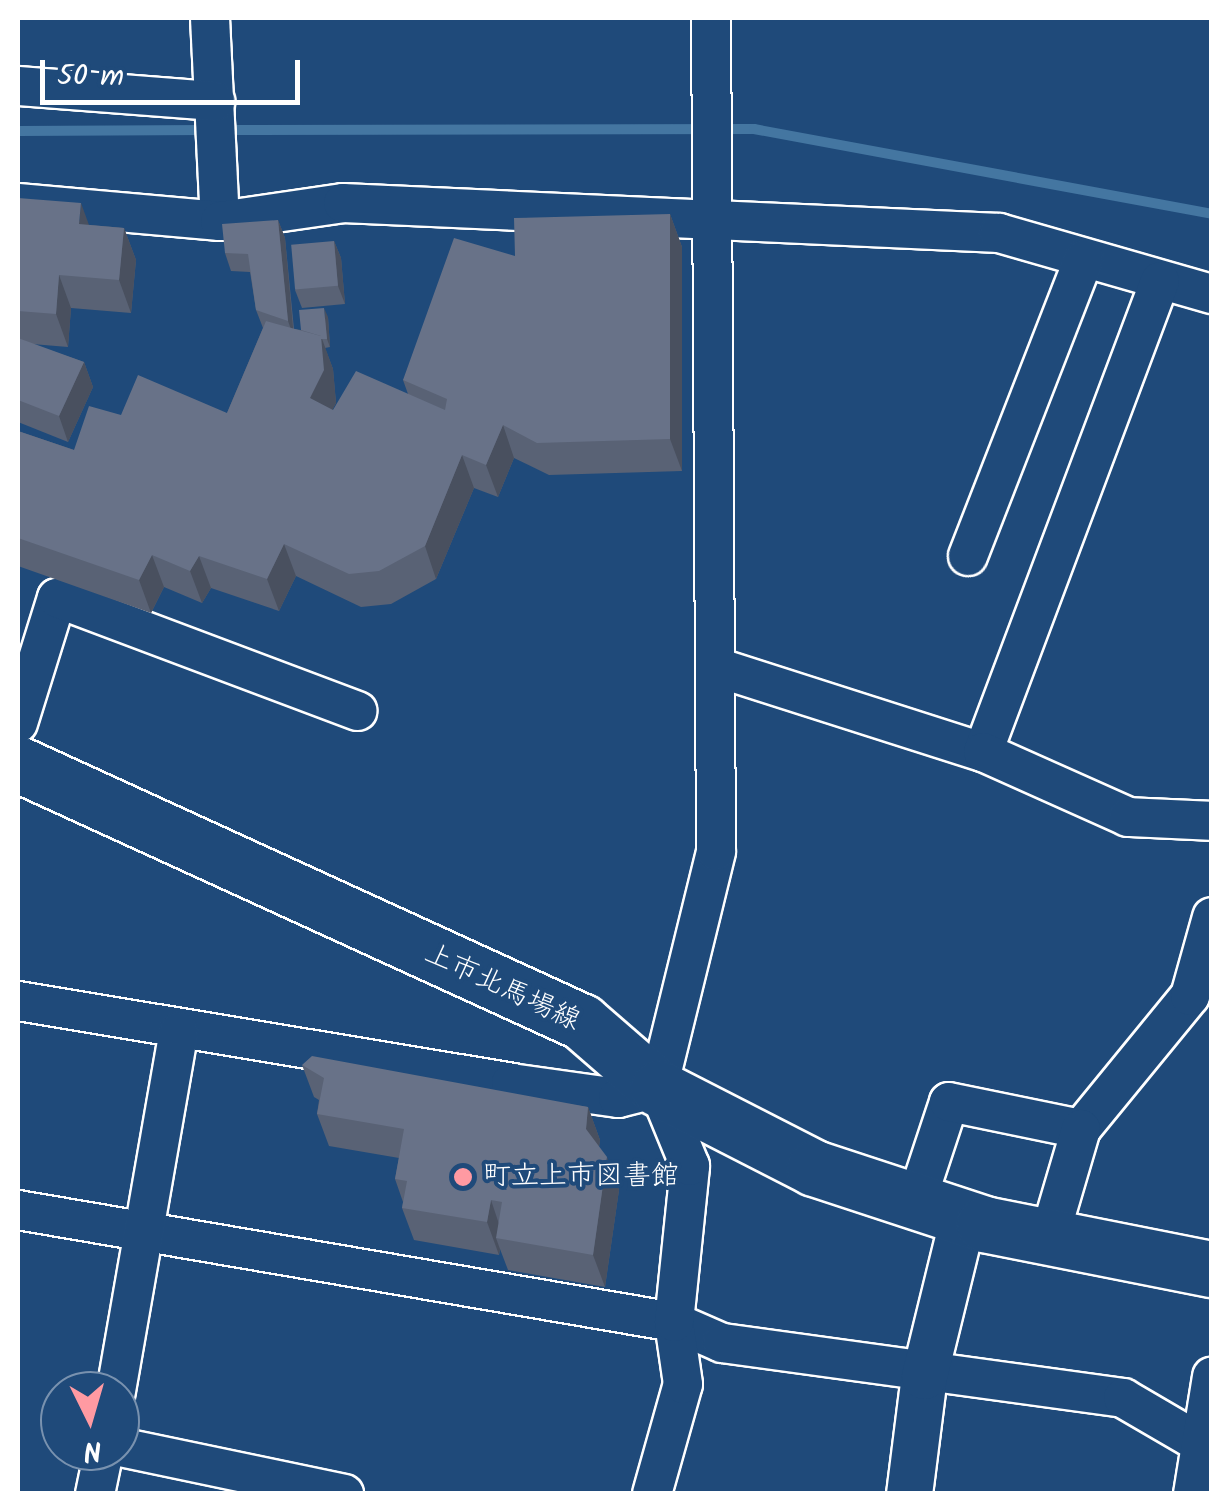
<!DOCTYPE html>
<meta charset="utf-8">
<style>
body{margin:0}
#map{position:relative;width:1229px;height:1511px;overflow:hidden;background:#1f4a7a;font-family:Kalam,"Klee One",sans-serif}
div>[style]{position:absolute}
.stream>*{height:10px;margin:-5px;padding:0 5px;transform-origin:5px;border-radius:5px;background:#4476a1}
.roads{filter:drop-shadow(2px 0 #fff) drop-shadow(-2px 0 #fff) drop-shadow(0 2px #fff) drop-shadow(0 -2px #fff)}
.minor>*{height:38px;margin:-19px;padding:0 19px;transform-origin:19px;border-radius:19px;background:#1f4a7a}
.tertiary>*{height:45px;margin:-22.5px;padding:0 22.5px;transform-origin:22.5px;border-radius:22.5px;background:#1f4a7a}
.primary>*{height:55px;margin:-27.5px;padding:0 27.5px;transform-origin:27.5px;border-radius:27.5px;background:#1f4a7a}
.wall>*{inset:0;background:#596275}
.shaded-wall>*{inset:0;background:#49505f}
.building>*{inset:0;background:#687288;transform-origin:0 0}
.dots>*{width:28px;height:28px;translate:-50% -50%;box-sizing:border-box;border:5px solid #1f4a7a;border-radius:50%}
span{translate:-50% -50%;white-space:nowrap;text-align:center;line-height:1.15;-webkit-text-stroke:8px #1f4a7a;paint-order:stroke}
.street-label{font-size:28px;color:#fff}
.poi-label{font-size:28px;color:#fff}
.left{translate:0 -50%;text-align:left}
.frame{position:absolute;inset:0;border:20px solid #fff;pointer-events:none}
.north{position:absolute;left:40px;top:1371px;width:100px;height:100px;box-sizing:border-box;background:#1f4a7a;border:2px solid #7992af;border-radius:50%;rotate:175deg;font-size:28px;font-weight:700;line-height:40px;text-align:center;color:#fff}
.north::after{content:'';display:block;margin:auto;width:35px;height:45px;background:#ff9aa2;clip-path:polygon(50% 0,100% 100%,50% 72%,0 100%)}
.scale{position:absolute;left:40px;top:60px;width:260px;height:45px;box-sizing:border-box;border:5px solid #fff;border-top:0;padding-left:12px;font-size:30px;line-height:35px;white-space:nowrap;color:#fff;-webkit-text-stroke:8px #1f4a7a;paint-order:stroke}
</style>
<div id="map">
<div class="stream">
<i style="left:223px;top:130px;width:531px;rotate:-0.11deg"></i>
<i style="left:754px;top:129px;width:466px;rotate:10.5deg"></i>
<i style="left:18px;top:131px;width:188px;rotate:-0.3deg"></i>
</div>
<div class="roads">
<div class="minor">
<i style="left:210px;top:18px;width:203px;rotate:87.2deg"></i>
<i style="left:18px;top:86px;width:198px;rotate:4.4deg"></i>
<i style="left:18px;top:203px;width:203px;rotate:5.1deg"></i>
<i style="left:220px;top:221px;width:124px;rotate:-8.3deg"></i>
<i style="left:343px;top:203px;width:657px;rotate:2.62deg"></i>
<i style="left:999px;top:233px;width:222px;rotate:16deg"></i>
<i style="left:968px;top:556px;width:319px;rotate:-68.7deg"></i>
<i style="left:719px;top:668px;width:277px;rotate:17.7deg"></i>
<i style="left:983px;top:752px;width:503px;rotate:-69.4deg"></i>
<i style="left:18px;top:723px;width:131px;rotate:-72.7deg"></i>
<i style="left:57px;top:598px;width:321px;rotate:20.6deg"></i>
<i style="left:983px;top:752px;width:159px;rotate:24.1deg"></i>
<i style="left:1128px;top:817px;width:84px;rotate:2.7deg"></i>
<i style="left:18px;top:1001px;width:500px;rotate:9.4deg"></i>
<i style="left:511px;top:1083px;width:108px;rotate:8deg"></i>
<i style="left:618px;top:1098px;width:41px;rotate:-14deg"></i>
<i style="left:1081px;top:1129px;width:172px;rotate:-50.7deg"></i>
<i style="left:1190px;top:996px;width:82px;rotate:-74.4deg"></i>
<i style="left:916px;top:1202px;width:105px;rotate:-71.7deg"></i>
<i style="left:949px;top:1102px;width:135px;rotate:11.6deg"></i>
<i style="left:1081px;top:1129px;width:114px;rotate:106.4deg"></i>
<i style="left:18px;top:1210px;width:665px;rotate:9.69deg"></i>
<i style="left:674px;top:1322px;width:52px;rotate:23.6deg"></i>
<i style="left:722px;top:1343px;width:405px;rotate:7.8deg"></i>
<i style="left:1123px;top:1398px;width:103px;rotate:30.3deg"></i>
<i style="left:116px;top:1391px;width:365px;rotate:-80.1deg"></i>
<i style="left:120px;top:1447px;width:229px;rotate:11.8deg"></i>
<i style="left:95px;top:1494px;width:44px;rotate:-78.2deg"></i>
<i style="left:652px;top:1494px;width:114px;rotate:-74.3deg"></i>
<i style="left:683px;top:1384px;width:63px;rotate:-98.3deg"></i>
<i style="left:674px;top:1322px;width:157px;rotate:-84.1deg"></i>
<i style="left:690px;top:1166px;width:84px;rotate:-112.3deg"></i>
<i style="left:658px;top:1088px;width:244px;rotate:-76.2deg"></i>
<i style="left:716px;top:851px;width:833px;rotate:-90.34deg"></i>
<i style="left:1193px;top:1494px;width:119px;rotate:-80.8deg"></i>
</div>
<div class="tertiary">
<i style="left:909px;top:1494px;width:119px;rotate:-82.8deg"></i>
<i style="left:924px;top:1376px;width:164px;rotate:-76.2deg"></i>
</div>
<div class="primary">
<i style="left:18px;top:764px;width:620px;rotate:24.58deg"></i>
<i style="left:582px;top:1022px;width:101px;rotate:41deg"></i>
<i style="left:658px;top:1088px;width:175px;rotate:27.1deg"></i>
<i style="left:814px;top:1168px;width:179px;rotate:18.2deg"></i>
<i style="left:984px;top:1224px;width:232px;rotate:11.2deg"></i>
</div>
</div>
<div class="wall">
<i style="clip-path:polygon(18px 198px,89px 225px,124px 228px,136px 260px,131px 313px,71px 308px,68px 347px,32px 344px,84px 362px,93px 387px,68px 442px,18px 422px)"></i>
<i style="clip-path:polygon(670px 214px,682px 247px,682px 471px,549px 475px,514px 458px,498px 497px,474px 488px,436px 579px,391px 604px,361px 607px,296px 576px,279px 611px,211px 588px,202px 603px,164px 587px,151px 613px,18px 566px,18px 431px,74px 450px,121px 415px,227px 413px,263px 328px,256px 310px,250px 272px,231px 271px,225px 253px,278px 220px,285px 238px,294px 329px,301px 330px,328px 317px,330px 347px,325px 348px,333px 369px,336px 403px,332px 410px,408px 394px,403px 380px,515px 256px)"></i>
<i style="clip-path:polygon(334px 241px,341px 258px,345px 304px,302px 308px,295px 290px)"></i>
<i style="clip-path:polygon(302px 1065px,588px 1107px,600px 1140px,599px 1147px,619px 1190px,605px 1287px,508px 1270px,500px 1249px,499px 1255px,414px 1240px,402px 1208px,403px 1202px,395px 1179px,399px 1158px,329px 1146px,317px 1114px,319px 1100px,314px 1097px)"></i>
</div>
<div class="shaded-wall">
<i style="clip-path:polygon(81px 203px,93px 236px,79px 224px)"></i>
<i style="clip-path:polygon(670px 214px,682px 247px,682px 471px,670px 439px)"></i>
<i style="clip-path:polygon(278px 220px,285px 238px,294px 338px,288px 321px)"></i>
<i style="clip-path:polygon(124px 228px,136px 260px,131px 313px,119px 280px)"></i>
<i style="clip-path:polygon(334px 241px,341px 258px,345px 304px,338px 286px)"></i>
<i style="clip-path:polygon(59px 275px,71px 308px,68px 347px,56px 314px)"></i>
<i style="clip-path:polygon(324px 308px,328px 317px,330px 347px,327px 339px)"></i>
<i style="clip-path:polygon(321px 336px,333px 369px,336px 403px,322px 430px,310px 398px)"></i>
<i style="clip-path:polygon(84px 362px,93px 387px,68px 442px,59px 416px)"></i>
<i style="clip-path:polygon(503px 425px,514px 458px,498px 497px,486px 465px)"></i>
<i style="clip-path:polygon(462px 455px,474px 488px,436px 579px,425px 546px)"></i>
<i style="clip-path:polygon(284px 544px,296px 576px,279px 611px,267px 579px)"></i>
<i style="clip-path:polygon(152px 555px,164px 587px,151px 613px,139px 580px)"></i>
<i style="clip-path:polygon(199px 556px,211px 588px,202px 603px,190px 571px)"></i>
<i style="clip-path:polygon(588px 1107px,600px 1140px,597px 1162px,586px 1129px)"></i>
<i style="clip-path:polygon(607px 1157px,619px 1190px,605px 1287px,593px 1255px)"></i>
<i style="clip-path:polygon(491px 1200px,502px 1233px,496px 1238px,500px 1249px,499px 1255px,487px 1222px)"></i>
</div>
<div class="building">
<i style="clip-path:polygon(18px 198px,81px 203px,79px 224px,124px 228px,119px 280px,59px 275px,56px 314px,18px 311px)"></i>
<i style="clip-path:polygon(670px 214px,670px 439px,537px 443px,503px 425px,486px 465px,462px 455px,425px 546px,379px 571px,349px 574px,284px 544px,267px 579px,199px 556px,190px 571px,152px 555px,139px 580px,18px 538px,18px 431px,74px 450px,89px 406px,121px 415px,138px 375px,227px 413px,266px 321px,321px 336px,324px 370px,310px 398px,333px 410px,356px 371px,445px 410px,447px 399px,403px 380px,454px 238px,515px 256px,514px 218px)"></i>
<i style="clip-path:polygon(278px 220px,288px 321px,256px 310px,248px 254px,225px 253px,222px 224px)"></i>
<i style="left:334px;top:241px;width:45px;height:43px;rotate:85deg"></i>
<i style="clip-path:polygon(324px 308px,327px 339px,321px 339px,321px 336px,301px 330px,299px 310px)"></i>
<i style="clip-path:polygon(18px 338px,84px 362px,59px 416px,18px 400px)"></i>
<i style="clip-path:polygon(312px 1056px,588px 1107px,586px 1129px,607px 1157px,593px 1255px,496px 1238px,502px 1202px,491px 1200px,487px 1222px,402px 1208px,407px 1181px,395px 1179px,404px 1129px,317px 1114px,324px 1078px,302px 1065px)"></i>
<i style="clip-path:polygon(186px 1491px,225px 1494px,186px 1494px)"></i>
</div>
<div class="dots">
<i style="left:463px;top:1177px;background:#ff9aa2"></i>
</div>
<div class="street-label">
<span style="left:502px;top:988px;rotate:25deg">上市北馬場線</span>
</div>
<div class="poi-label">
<span class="left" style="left:483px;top:1177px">町立上市図書館</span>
</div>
<div class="frame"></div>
<div class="north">N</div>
<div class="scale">50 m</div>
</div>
